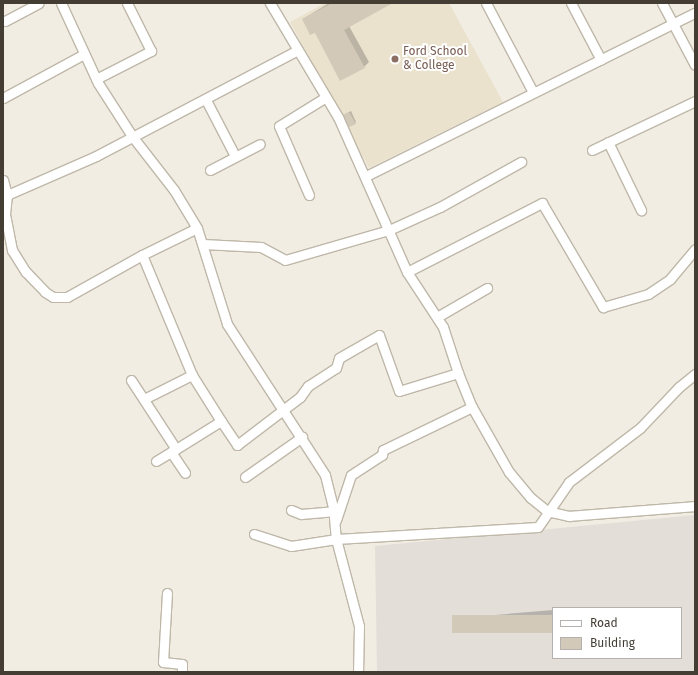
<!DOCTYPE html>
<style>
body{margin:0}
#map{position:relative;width:698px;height:675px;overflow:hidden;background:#f1ede3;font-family:"Fira Sans",sans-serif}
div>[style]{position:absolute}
.industrial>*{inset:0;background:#e3ded8}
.education>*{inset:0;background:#eae2cd}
.shadow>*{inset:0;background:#0003}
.building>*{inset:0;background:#d2c9b9;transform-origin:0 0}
.roads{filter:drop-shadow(1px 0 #bfb8a9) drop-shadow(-1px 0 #bfb8a9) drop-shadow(0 1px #bfb8a9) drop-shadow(0 -1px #bfb8a9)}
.street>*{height:9px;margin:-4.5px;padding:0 4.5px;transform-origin:4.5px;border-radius:4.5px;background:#fff}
.dots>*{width:11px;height:11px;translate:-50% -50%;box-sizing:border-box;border:2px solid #fff;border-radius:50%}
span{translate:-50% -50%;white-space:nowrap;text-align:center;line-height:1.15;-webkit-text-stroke:4px #fff;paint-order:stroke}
.education-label{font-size:12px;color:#785e54}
.left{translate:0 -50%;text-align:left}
.frame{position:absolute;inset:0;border:4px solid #433d34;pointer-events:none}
.legend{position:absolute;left:552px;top:607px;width:130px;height:52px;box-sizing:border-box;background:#fff;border:1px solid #b4b1ae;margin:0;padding:5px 7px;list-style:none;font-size:12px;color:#433d34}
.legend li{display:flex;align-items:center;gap:8px;height:20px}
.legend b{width:20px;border:1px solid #b4b1ae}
</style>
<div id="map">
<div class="industrial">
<i style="clip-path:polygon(evenodd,695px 515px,695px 672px,377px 672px,375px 546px,695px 515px,553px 608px,681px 608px,681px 658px,553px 658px,553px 608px)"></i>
</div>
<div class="education">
<i style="clip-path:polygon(325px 3px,449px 3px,503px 102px,369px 168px,290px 22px)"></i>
</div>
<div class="shadow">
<i style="clip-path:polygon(329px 3px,391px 3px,349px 26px,369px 62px,364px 67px,303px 19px)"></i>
<i style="clip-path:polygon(351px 111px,356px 122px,355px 123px,345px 114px)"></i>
<i style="clip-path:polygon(553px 610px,553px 632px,453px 624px,460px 618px)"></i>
</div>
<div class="building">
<i style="clip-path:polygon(332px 3px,393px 3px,344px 30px,365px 68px,340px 81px,315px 33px,310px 35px,302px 19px)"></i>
<i style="clip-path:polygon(349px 112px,356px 124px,349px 127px,343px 115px)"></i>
<i style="left:553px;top:615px;width:18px;height:101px;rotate:90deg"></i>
</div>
<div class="roads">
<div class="street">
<i style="left:61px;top:3px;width:88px;rotate:65.2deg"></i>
<i style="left:98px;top:83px;width:63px;rotate:57.3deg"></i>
<i style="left:132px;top:136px;width:68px;rotate:52.1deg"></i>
<i style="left:174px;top:190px;width:44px;rotate:58.8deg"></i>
<i style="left:197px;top:228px;width:101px;rotate:72.6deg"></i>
<i style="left:227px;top:324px;width:180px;rotate:57deg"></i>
<i style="left:325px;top:475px;width:32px;rotate:76deg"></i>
<i style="left:333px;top:506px;width:33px;rotate:85deg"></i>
<i style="left:336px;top:539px;width:90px;rotate:75.2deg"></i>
<i style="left:359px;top:626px;width:46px;rotate:91.2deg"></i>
<i style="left:270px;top:3px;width:133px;rotate:59.2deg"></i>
<i style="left:338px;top:117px;width:170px;rotate:66deg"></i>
<i style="left:407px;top:272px;width:66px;rotate:56.8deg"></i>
<i style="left:443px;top:327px;width:48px;rotate:71.9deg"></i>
<i style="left:458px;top:373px;width:37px;rotate:68deg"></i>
<i style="left:472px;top:407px;width:75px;rotate:60.4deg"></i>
<i style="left:509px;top:472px;width:34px;rotate:50deg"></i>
<i style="left:531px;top:498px;width:21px;rotate:39deg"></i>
<i style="left:547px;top:511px;width:23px;rotate:13deg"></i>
<i style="left:569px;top:516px;width:126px;rotate:-4.5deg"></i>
<i style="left:486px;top:3px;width:101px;rotate:62.2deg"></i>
<i style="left:571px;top:3px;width:64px;rotate:62.2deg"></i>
<i style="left:662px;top:3px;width:70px;rotate:62deg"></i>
<i style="left:5px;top:21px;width:38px;rotate:-28deg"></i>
<i style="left:96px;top:79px;width:62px;rotate:-27deg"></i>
<i style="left:151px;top:51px;width:54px;rotate:-116.6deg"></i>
<i style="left:3px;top:98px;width:92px;rotate:-28.5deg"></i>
<i style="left:206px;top:100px;width:63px;rotate:62.6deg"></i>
<i style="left:608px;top:142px;width:76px;rotate:64.1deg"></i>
<i style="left:592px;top:150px;width:114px;rotate:-25.4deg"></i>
<i style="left:210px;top:170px;width:56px;rotate:-27.5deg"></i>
<i style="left:366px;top:176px;width:367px;rotate:-26.4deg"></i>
<i style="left:3px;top:180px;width:16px;rotate:75deg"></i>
<i style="left:7px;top:195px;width:19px;rotate:96deg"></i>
<i style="left:5px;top:214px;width:37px;rotate:79deg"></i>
<i style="left:12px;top:250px;width:26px;rotate:58deg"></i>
<i style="left:26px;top:272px;width:28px;rotate:46deg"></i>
<i style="left:45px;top:292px;width:9px;rotate:32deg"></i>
<i style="left:53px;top:297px;width:14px"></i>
<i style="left:67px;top:297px;width:86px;rotate:-29.2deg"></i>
<i style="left:142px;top:255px;width:61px;rotate:-26.1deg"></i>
<i style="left:7px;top:195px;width:97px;rotate:-23.7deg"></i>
<i style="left:96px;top:156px;width:228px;rotate:-27.7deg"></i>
<i style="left:309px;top:195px;width:75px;rotate:-113.5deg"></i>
<i style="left:279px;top:126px;width:55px;rotate:-31.7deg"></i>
<i style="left:203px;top:244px;width:58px;rotate:3deg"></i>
<i style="left:261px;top:247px;width:27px;rotate:28deg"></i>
<i style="left:285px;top:260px;width:108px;rotate:-16.1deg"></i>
<i style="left:389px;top:230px;width:56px;rotate:-24.3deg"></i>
<i style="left:440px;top:207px;width:93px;rotate:-29.1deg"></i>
<i style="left:407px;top:272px;width:152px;rotate:-27.1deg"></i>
<i style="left:542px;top:203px;width:121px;rotate:59.6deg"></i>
<i style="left:603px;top:307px;width:47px;rotate:-16.1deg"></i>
<i style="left:648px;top:294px;width:27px;rotate:-34deg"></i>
<i style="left:670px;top:279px;width:39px;rotate:-50deg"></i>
<i style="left:437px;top:317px;width:58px;rotate:-30.1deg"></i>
<i style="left:131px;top:380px;width:82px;rotate:56.9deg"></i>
<i style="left:176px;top:449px;width:53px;rotate:-31.9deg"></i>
<i style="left:221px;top:421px;width:54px;rotate:-122.2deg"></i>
<i style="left:192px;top:375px;width:130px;rotate:-112.6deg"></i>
<i style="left:144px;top:399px;width:54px;rotate:-26.6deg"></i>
<i style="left:221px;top:421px;width:29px;rotate:56deg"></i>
<i style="left:237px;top:445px;width:79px;rotate:-37.3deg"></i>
<i style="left:300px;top:397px;width:14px;rotate:-54deg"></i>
<i style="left:308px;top:386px;width:33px;rotate:-33deg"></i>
<i style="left:336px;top:368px;width:10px;rotate:-73deg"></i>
<i style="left:339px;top:358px;width:46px;rotate:-29.9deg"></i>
<i style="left:379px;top:335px;width:59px;rotate:70.3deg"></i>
<i style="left:399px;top:391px;width:62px;rotate:-17deg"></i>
<i style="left:171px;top:452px;width:25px;rotate:56deg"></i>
<i style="left:156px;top:461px;width:23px;rotate:-31deg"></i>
<i style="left:245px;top:477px;width:70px;rotate:-35.1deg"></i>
<i style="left:291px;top:510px;width:11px;rotate:22deg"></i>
<i style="left:301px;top:514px;width:32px;rotate:-5deg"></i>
<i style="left:336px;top:520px;width:47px;rotate:-71.6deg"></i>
<i style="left:351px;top:475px;width:37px;rotate:-33deg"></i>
<i style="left:382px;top:455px;width:5px;rotate:-79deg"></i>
<i style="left:383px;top:450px;width:99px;rotate:-25.8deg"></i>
<i style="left:254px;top:534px;width:39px;rotate:18deg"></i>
<i style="left:291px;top:546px;width:46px;rotate:-8.8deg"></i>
<i style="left:336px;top:539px;width:202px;rotate:-3.4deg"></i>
<i style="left:538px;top:527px;width:55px;rotate:-55.4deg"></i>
<i style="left:569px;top:482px;width:89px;rotate:-37.3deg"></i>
<i style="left:640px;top:428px;width:57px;rotate:-46.4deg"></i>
<i style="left:679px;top:387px;width:21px;rotate:-39deg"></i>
<i style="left:167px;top:593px;width:69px;rotate:93.3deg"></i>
<i style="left:163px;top:662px;width:19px;rotate:6deg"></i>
<i style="left:182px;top:664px;width:8px;rotate:90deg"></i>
</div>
</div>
<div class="dots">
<i style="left:395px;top:59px;background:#8d6e63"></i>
</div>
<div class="education-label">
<span class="left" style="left:403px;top:59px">Ford School<br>&amp; College</span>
</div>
<div class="frame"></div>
<ul class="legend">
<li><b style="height:5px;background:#fff"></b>Road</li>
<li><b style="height:11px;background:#d2c9b9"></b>Building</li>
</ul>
</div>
